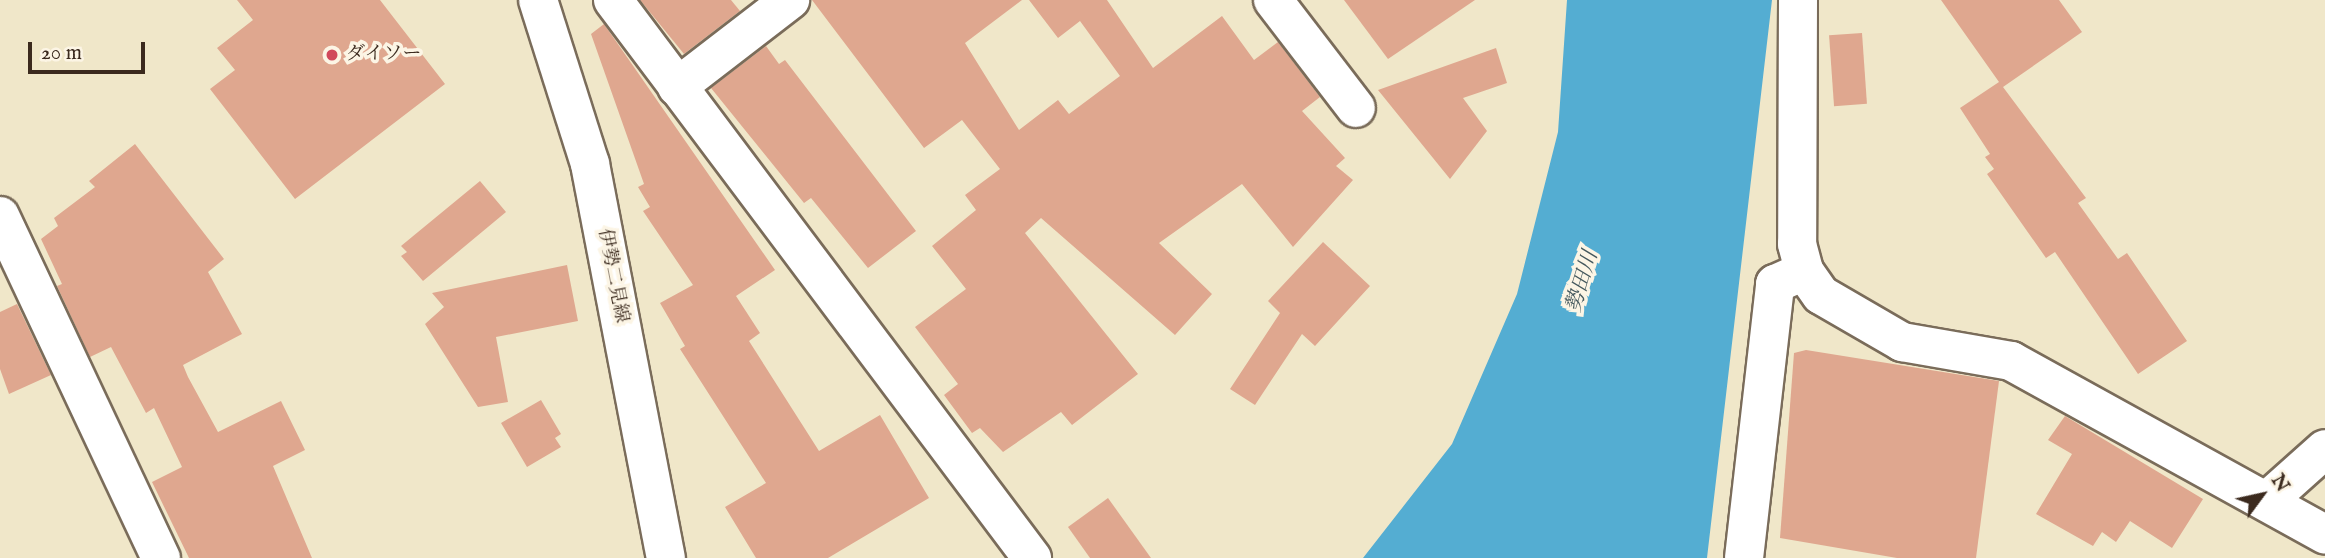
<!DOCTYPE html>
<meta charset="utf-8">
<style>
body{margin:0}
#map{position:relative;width:2325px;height:558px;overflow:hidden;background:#f0e7c9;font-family:"IM FELL English","Noto Serif JP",serif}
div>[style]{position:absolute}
.water>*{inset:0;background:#54add2}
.building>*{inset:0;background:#dfa78f;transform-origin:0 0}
.roads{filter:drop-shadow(2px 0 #7a6c5a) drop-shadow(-2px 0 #7a6c5a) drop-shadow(0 2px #7a6c5a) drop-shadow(0 -2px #7a6c5a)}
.street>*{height:38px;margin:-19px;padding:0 19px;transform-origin:19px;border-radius:19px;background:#fff}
.secondary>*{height:38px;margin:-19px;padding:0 19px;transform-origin:19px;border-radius:19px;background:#fff}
.dots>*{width:19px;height:19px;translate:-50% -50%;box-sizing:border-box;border:4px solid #fcf5e5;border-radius:50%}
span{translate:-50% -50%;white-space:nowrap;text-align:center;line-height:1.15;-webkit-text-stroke:7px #fcf5e5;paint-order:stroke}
.poi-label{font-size:19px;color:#3b2a1e}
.left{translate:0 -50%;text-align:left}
.street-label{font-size:19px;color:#3b2a1e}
.water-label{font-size:21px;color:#44585d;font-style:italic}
.north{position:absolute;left:2227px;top:460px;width:70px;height:70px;-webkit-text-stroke:5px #fcf5e5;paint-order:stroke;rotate:57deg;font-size:19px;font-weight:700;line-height:28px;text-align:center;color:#3b2a1e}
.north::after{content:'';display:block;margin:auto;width:24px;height:32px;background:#3b2a1e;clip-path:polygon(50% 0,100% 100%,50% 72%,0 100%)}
.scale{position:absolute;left:28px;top:42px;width:117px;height:32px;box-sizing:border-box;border:4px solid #3b2a1e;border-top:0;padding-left:9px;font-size:21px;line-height:24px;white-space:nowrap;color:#3b2a1e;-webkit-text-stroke:5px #fcf5e5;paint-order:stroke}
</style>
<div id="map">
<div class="water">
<i style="clip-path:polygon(1567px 0,1772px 0,1707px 558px,1363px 558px,1452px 444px,1517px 294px,1558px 132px)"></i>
</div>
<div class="building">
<i style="clip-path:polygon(237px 0,380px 0,445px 84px,295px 199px,210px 89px,235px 70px,217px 48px,253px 20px)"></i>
<i style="clip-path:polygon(640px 0,731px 0,740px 11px,684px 54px)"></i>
<i style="clip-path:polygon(812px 0,1022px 0,965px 43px,1019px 130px,1058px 100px,1069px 114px,1120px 76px,1080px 21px,1058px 38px,1029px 0,1107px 0,1153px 68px,1222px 16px,1254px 60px,1278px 42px,1320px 97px,1302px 111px,1345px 158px,1336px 166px,1353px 180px,1293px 247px,1242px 184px,1159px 243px,1212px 294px,1175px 335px,1041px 218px,1025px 233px,1138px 374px,1072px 425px,1061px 412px,1003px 452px,980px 428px,972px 433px,944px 395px,958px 384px,915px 327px,966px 289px,932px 246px,976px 210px,965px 195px,1000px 169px,962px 120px,924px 148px)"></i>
<i style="clip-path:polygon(1344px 0,1475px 0,1388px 59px)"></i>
<i style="clip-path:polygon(1941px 0,2059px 0,2082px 32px,2003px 87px,2086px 198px,2078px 203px,2118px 259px,2127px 253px,2187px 341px,2138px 374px,2055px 252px,2046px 258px,1987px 174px,1994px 169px,1985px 157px,1990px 154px,1960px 108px,1999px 82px)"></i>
<i style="clip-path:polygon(604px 24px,775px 270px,736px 296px,760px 333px,749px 341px,819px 451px,880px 415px,929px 498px,828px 558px,756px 558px,725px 507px,766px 483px,680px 349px,685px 346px,660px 303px,693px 285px,643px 211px,650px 207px,638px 187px,644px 184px,591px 34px)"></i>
<i style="left:1862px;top:33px;width:71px;height:33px;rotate:86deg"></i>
<i style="clip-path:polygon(766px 46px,779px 64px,785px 60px,916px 231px,868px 268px,811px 198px,804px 203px,711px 88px)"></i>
<i style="clip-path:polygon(1496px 48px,1507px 83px,1463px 98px,1487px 131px,1450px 179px,1378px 90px)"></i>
<i style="clip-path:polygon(135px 144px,224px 259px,208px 272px,242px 334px,183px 365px,188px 377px,218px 432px,281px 401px,305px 450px,273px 466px,312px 558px,189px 558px,152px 482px,182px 467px,154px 408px,146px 413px,111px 347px,90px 357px,57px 286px,62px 284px,41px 239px,58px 226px,54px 218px,95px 187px,89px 181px)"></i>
<i style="clip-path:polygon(480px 181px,506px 212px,423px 281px,401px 256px,407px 252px,401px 246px)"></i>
<i style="clip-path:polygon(1323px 242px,1370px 286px,1315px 346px,1302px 334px,1255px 405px,1230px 389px,1280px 313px,1268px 301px)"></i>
<i style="clip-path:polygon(567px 265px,578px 321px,496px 337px,508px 402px,478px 407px,425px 324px,444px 307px,432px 293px)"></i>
<i style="clip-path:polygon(17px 304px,51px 375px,9px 394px,0 369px,0 312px)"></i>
<i style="clip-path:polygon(1806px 350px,1999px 381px,1976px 558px,1897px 558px,1780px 538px,1794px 353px)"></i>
<i style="clip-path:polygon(541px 400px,561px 434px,555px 438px,561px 447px,527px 467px,501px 423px)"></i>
<i style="clip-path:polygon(2065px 416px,2203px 499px,2172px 548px,2130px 521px,2116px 542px,2102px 532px,2093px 546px,2036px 514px,2072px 454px,2048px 440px)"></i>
<i style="clip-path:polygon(1108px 498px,1151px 558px,1090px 558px,1068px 527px)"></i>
</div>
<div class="roads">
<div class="street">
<i style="left:613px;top:0;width:698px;rotate:53.1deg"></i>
<i style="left:1273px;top:0;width:136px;rotate:52.5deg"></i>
<i style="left:1798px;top:0;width:244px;rotate:90.2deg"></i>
<i style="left:1797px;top:244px;width:28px;rotate:75deg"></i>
<i style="left:1804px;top:271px;width:29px;rotate:55deg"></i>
<i style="left:1821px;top:295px;width:94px;rotate:30.1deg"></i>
<i style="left:1902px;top:342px;width:111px;rotate:9.9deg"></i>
<i style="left:2011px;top:361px;width:359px;rotate:28.9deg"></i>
<i style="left:677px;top:87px;width:143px;rotate:-37.6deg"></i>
<i style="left:0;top:216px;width:378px;rotate:64.8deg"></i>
<i style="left:2268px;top:500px;width:76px;rotate:-41.8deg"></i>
<i style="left:1744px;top:558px;width:276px;rotate:-83.5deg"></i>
<i style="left:1775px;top:284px;width:32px;rotate:-24deg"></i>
</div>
<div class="secondary">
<i style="left:538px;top:0;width:172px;rotate:72.4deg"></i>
<i style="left:590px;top:164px;width:401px;rotate:79.1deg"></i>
</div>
</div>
<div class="dots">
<i style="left:332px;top:55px;background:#d1495b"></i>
</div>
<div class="poi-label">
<span class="left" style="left:346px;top:55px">ダイソー</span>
</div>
<div class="street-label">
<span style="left:612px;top:276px;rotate:79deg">伊勢二見線</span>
</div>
<div class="water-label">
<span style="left:1583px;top:282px;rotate:-73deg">勢田川</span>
</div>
<div class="north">N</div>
<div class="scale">20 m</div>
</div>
